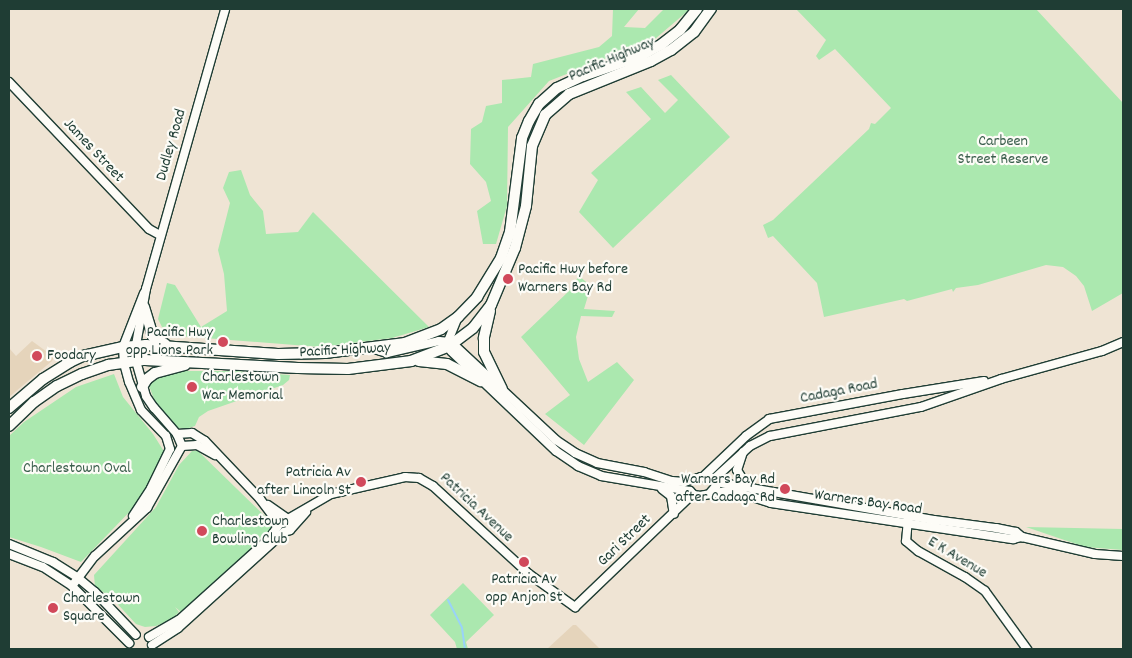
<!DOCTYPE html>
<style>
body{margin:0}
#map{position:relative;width:1132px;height:658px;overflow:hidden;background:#efe4d4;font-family:Dekko,sans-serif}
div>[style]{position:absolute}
.built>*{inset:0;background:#e5d4bb}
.green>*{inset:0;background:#abe8af}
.stream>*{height:2px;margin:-1px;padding:0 1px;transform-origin:1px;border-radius:1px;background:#99d2f9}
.roads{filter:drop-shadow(1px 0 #1f3d34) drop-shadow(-1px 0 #1f3d34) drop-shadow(0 1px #1f3d34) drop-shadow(0 -1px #1f3d34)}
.secondary>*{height:8px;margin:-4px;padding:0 4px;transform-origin:4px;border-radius:4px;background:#fdfcf7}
.highway>*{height:10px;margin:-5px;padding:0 5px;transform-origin:5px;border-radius:5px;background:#fdfcf7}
.dots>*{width:14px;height:14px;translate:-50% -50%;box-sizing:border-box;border:2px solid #fdfcf7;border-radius:50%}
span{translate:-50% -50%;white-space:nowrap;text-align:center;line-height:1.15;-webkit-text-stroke:4.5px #fdfcf7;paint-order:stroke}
.street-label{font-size:16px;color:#1f3d34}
.park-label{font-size:16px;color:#3b5f4d}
.poi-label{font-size:16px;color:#1f3d34}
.left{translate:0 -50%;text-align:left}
.right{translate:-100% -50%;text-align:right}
.frame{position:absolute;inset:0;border:10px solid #1f3d34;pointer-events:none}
</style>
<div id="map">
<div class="built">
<i style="clip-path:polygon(32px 341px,54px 357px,52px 361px,9px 397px,9px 348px,16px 356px)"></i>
<i style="clip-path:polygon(573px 625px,576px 625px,600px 649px,547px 649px)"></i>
</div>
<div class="green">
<i style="clip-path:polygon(613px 9px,639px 9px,624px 27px,645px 28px,664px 9px,690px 9px,655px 39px,549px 81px,508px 127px,507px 206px,496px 244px,483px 244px,477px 211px,491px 201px,486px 182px,470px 164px,471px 129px,482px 122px,486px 106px,502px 103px,502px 80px,531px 77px,533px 64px,599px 47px,612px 36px)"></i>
<i style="clip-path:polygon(796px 9px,1036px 9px,1123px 103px,1123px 293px,1092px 311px,1084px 286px,1076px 276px,1063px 267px,1046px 265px,978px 285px,956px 288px,953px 292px,952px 289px,907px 301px,904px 299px,824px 317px,817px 283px,773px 236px,768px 238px,763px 225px,773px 220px,869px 129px,871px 123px,875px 124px,891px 108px,835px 49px,819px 60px,816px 56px,826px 40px)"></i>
<i style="clip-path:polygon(671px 75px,730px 137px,613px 248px,579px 212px,598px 180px,591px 173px,651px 119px,626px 92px,641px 87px,665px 113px,678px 100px,658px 80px)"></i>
<i style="clip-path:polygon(241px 170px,250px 195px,263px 211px,266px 234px,298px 232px,313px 212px,429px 327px,392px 338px,320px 347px,166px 335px,158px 319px,167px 283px,175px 285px,201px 327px,227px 311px,224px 274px,218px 250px,230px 203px,223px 188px,229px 172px)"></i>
<i style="clip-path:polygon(579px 276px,591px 286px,584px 309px,615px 311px,612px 317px,581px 316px,576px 337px,579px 359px,588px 382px,617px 362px,634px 380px,584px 445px,545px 414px,570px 395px,521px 337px,569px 291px)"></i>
<i style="clip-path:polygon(184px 371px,235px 371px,290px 375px,289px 380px,283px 385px,208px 411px,199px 417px,195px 426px,186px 429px,178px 428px,167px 417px,154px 399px,149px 386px,153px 379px)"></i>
<i style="clip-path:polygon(114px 374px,123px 397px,153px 434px,165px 453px,140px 501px,81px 562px,41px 547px,9px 537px,9px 436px,24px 422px,76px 387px)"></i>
<i style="clip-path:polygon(192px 451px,198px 451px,271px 522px,271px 527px,268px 535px,181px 612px,175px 607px,179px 612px,172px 619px,156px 626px,145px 627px,136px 624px,111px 597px,95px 587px,94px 575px,156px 507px,179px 465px)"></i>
<i style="clip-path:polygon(1026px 527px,1123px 529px,1123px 550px,1085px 547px)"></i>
<i style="clip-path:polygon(463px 583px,494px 615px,466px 642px,468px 649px,457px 649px,455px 642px,430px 615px)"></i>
</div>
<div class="stream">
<i style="left:448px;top:600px;width:31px;rotate:63deg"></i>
<i style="left:462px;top:628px;width:21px;rotate:82deg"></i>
</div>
<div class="roads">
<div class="secondary">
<i style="left:9px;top:82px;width:203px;rotate:46.4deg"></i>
<i style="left:149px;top:229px;width:13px;rotate:29deg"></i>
<i style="left:457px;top:319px;width:24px;rotate:112deg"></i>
<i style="left:448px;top:341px;width:10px;rotate:73deg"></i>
<i style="left:451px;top:351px;width:145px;rotate:43.6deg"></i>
<i style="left:556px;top:451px;width:27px;rotate:34deg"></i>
<i style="left:578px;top:466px;width:25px;rotate:23deg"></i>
<i style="left:601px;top:476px;width:90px;rotate:9.6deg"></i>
<i style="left:690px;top:491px;width:6px;rotate:45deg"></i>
<i style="left:694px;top:495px;width:6px;rotate:9deg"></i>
<i style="left:700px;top:496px;width:31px;rotate:-11deg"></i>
<i style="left:730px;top:490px;width:43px;rotate:17.6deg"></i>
<i style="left:771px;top:503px;width:245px;rotate:8.5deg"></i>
<i style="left:1013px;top:539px;width:9px;rotate:-13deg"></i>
<i style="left:1022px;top:537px;width:75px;rotate:13.1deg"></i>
<i style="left:1095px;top:554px;width:28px;rotate:4deg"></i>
<i style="left:374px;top:349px;width:14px;rotate:17deg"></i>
<i style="left:387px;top:353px;width:53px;rotate:-13deg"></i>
<i style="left:439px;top:341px;width:12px;rotate:5deg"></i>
<i style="left:451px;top:342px;width:144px;rotate:43deg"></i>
<i style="left:556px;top:440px;width:23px;rotate:34deg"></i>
<i style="left:575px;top:453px;width:24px;rotate:24deg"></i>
<i style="left:597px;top:463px;width:48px;rotate:10.8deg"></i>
<i style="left:644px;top:472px;width:29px;rotate:18deg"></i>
<i style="left:672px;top:481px;width:12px;rotate:5deg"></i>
<i style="left:684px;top:482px;width:18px;rotate:-16deg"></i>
<i style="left:701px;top:477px;width:12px;rotate:5deg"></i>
<i style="left:713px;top:478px;width:9px;rotate:69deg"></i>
<i style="left:716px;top:486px;width:8px;rotate:130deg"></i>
<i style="left:177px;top:434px;width:15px;rotate:-4deg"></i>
<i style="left:192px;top:433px;width:15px;rotate:32deg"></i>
<i style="left:205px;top:441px;width:80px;rotate:46.5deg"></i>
<i style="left:260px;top:499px;width:30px;rotate:53deg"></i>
<i style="left:182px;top:446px;width:15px;rotate:-4deg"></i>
<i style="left:197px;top:445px;width:21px;rotate:29deg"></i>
<i style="left:743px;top:452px;width:19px;rotate:108deg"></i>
<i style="left:737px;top:470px;width:19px;rotate:58deg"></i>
<i style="left:703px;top:477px;width:59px;rotate:-43.6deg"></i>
<i style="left:746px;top:436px;width:29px;rotate:-36deg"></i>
<i style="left:769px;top:419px;width:136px;rotate:-10.6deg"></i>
<i style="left:903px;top:394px;width:82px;rotate:-9.1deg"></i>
<i style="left:714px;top:479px;width:49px;rotate:-42.5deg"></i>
<i style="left:750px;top:446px;width:22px;rotate:-27deg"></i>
<i style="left:770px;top:436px;width:154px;rotate:-10.9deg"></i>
<i style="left:921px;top:407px;width:85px;rotate:-19.3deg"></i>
<i style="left:1001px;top:379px;width:105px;rotate:-15.5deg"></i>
<i style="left:1102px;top:351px;width:23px;rotate:-23deg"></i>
<i style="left:716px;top:482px;width:221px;rotate:9.9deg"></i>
<i style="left:934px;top:520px;width:63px;rotate:7.4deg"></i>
<i style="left:996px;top:528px;width:20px;rotate:11deg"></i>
<i style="left:1016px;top:532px;width:8px;rotate:40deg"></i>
<i style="left:662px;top:489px;width:11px;rotate:38deg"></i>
<i style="left:671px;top:496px;width:18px;rotate:81deg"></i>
<i style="left:268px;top:505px;width:28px;rotate:35deg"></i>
<i style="left:133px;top:516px;width:33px;rotate:-57deg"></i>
<i style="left:151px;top:488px;width:43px;rotate:-64deg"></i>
<i style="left:170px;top:449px;width:14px;rotate:-107deg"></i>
<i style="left:166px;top:436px;width:36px;rotate:-134deg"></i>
<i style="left:141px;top:410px;width:30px;rotate:-113deg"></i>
<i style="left:129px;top:382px;width:20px;rotate:-105deg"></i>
<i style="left:124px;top:363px;width:16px;rotate:-94deg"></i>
<i style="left:123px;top:347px;width:58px;rotate:-68.7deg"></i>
<i style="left:288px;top:519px;width:50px;rotate:-30.2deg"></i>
<i style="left:331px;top:494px;width:76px;rotate:-12.9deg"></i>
<i style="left:405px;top:477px;width:14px;rotate:4deg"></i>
<i style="left:419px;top:478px;width:16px;rotate:30deg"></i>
<i style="left:433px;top:486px;width:130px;rotate:42.5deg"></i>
<i style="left:529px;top:574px;width:57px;rotate:35.7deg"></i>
<i style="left:575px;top:607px;width:163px;rotate:-43.8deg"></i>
<i style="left:908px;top:519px;width:22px;rotate:95deg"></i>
<i style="left:906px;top:541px;width:16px;rotate:40deg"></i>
<i style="left:918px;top:551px;width:54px;rotate:29deg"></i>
<i style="left:965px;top:577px;width:24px;rotate:35deg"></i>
<i style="left:985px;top:591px;width:72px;rotate:54.1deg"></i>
<i style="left:9px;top:544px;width:48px;rotate:22.2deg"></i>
<i style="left:53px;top:562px;width:28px;rotate:32deg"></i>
<i style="left:77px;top:577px;width:23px;rotate:40deg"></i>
<i style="left:95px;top:592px;width:59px;rotate:46.4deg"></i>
<i style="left:9px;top:554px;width:36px;rotate:21deg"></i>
<i style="left:43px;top:567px;width:35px;rotate:33deg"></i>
<i style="left:72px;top:586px;width:81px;rotate:45deg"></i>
<i style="left:72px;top:586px;width:38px;rotate:-53deg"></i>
<i style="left:95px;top:556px;width:71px;rotate:-42.7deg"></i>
<i style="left:147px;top:508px;width:71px;rotate:-60.6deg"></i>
<i style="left:182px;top:446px;width:13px;rotate:-113deg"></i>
<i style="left:177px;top:434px;width:35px;rotate:-131deg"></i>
<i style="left:154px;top:408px;width:14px;rotate:-124deg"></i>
<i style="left:146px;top:396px;width:36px;rotate:-106deg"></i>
<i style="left:136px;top:361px;width:16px;rotate:-90deg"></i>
<i style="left:136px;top:345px;width:57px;rotate:-79.9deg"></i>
<i style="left:146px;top:289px;width:291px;rotate:-74.2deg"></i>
<i style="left:149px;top:637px;width:34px;rotate:-30deg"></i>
<i style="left:179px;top:620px;width:121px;rotate:-42deg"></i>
<i style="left:269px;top:539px;width:16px;rotate:-55deg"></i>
<i style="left:152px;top:645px;width:31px;rotate:-33deg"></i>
<i style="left:178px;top:628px;width:143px;rotate:-42.2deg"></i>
<i style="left:284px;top:532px;width:6px;rotate:-18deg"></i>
<i style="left:290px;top:530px;width:24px;rotate:-48deg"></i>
</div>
<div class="highway">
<i style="left:144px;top:307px;width:31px;rotate:73deg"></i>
<i style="left:153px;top:337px;width:14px;rotate:30deg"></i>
<i style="left:490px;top:311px;width:28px;rotate:103deg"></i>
<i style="left:484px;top:338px;width:14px;rotate:90deg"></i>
<i style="left:484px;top:352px;width:41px;rotate:64.1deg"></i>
<i style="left:419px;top:361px;width:28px;rotate:6deg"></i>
<i style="left:447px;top:364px;width:38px;rotate:27deg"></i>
<i style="left:142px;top:387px;width:9px;rotate:-58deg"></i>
<i style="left:147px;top:379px;width:10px;rotate:-37deg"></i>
<i style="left:155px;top:373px;width:31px;rotate:-15deg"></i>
<i style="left:9px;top:408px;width:45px;rotate:-40.5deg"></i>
<i style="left:43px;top:379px;width:32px;rotate:-32deg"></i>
<i style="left:70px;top:362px;width:14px;rotate:-25deg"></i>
<i style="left:83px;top:356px;width:41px;rotate:-12.7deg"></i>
<i style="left:123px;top:347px;width:23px;rotate:-5deg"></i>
<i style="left:146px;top:345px;width:132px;rotate:3.9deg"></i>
<i style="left:278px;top:354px;width:47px;rotate:-1.2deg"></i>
<i style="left:325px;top:353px;width:81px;rotate:-7.1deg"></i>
<i style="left:405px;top:343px;width:39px;rotate:-21deg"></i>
<i style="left:441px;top:329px;width:21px;rotate:-35deg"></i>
<i style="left:458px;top:317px;width:28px;rotate:-46deg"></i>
<i style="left:477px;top:297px;width:46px;rotate:-58.4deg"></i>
<i style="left:501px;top:258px;width:28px;rotate:-71deg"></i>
<i style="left:510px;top:232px;width:95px;rotate:-82.7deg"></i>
<i style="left:522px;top:138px;width:18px;rotate:-68deg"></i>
<i style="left:529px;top:121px;width:20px;rotate:-60deg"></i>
<i style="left:539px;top:104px;width:24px;rotate:-42deg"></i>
<i style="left:557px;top:88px;width:29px;rotate:-25deg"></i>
<i style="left:583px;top:76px;width:58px;rotate:-19.1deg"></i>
<i style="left:638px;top:57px;width:27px;rotate:-28deg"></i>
<i style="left:662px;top:44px;width:23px;rotate:-38deg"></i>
<i style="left:680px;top:30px;width:27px;rotate:-51deg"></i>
<i style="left:9px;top:426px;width:35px;rotate:-44deg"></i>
<i style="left:34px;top:402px;width:28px;rotate:-35deg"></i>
<i style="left:57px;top:386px;width:28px;rotate:-26deg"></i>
<i style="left:82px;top:374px;width:28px;rotate:-19deg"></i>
<i style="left:108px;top:365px;width:37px;rotate:-8deg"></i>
<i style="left:145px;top:360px;width:153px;rotate:3deg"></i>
<i style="left:298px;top:368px;width:50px;rotate:1.1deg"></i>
<i style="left:348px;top:369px;width:64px;rotate:-7.2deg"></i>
<i style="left:411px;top:361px;width:40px;rotate:-21deg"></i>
<i style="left:448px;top:347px;width:31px;rotate:-37deg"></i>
<i style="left:473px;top:328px;width:29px;rotate:-52deg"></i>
<i style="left:491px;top:305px;width:62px;rotate:-67.2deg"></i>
<i style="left:515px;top:248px;width:43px;rotate:-75.3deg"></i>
<i style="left:526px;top:206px;width:60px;rotate:-84.3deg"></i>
<i style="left:532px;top:146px;width:34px;rotate:-67deg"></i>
<i style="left:545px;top:115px;width:32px;rotate:-41deg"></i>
<i style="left:569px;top:94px;width:88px;rotate:-21.9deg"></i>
<i style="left:651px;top:61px;width:23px;rotate:-29deg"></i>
<i style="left:671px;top:50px;width:29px;rotate:-38deg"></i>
<i style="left:694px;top:32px;width:29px;rotate:-54deg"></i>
</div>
</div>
<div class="dots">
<i style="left:508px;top:279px;background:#d1495b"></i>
<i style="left:223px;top:342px;background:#d1495b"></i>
<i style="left:37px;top:356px;background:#d1495b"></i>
<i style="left:192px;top:387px;background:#d1495b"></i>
<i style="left:361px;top:482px;background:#d1495b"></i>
<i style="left:785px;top:489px;background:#d1495b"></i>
<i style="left:202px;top:531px;background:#d1495b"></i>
<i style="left:524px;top:562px;background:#d1495b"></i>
<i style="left:53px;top:608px;background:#d1495b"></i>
</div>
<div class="street-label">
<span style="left:612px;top:60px;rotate:-23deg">Pacific Highway</span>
<span style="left:172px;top:145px;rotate:-74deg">Dudley Road</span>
<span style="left:93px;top:151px;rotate:47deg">James Street</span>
<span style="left:345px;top:351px;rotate:-3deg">Pacific Highway</span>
<span style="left:839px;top:392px;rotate:-11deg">Cadaga Road</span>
<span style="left:868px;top:503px;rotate:8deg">Warners Bay Road</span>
<span style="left:476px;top:508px;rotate:43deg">Patricia Avenue</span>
<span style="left:625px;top:541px;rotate:-44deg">Gari Street</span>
<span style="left:957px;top:558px;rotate:31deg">E K Avenue</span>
</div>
<div class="park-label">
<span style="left:1003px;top:151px">Carbeen<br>Street Reserve</span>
<span style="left:77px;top:469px">Charlestown Oval</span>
</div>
<div class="poi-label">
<span class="left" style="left:518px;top:279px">Pacific Hwy before<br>Warners Bay Rd</span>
<span class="right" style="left:213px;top:342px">Pacific Hwy<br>opp Lions Park</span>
<span class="left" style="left:47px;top:356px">Foodary</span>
<span class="left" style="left:202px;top:387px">Charlestown<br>War Memorial</span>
<span class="right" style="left:351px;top:482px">Patricia Av<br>after Lincoln St</span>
<span class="right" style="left:775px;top:489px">Warners Bay Rd<br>after Cadaga Rd</span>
<span class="left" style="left:212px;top:531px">Charlestown<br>Bowling Club</span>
<span style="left:524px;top:589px">Patricia Av<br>opp Anjon St</span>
<span class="left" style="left:63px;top:608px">Charlestown<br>Square</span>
</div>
<div class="frame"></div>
</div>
